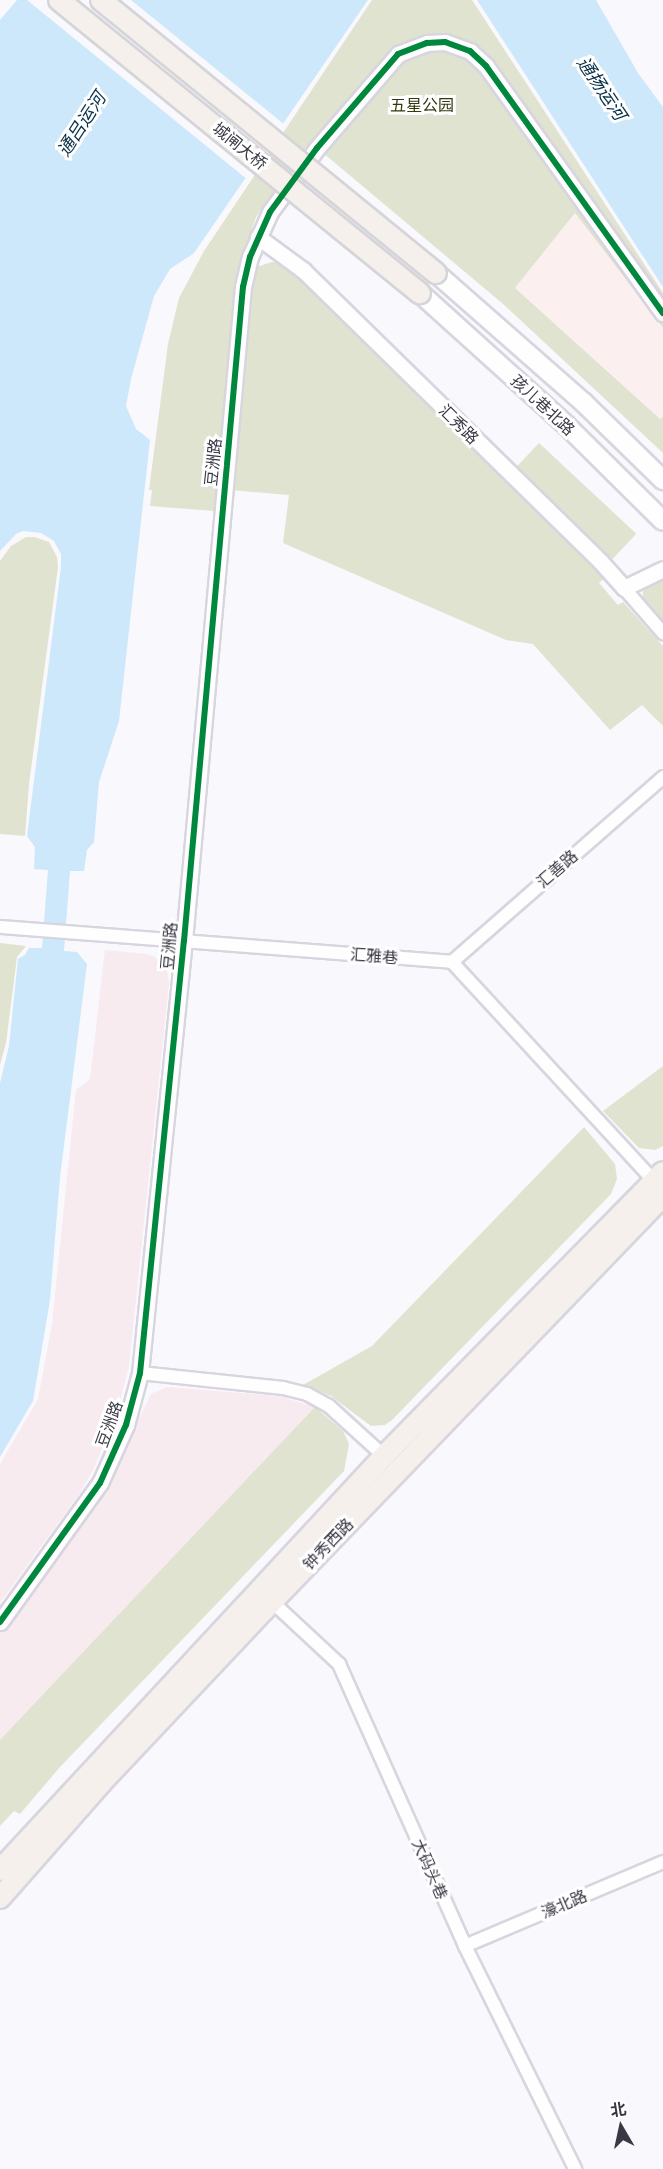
<!DOCTYPE html>
<meta charset="utf-8">
<style>
body{margin:0}
#map{position:relative;width:663px;height:2169px;overflow:hidden;background:#f9f8fc;font-family:Barlow,"Noto Sans SC",sans-serif}
div>[style]{position:absolute}
.commercial>*{inset:0;background:#f7ebf0}
.industrial>*{inset:0;background:#fcefef}
.green>*{inset:0;background:#dfe3cf;transform-origin:0 0}
.water>*{inset:0;background:#cde7fb}
.pier>*{inset:0;background:#f9f8fc}
.roads{filter:drop-shadow(2px 0 #d8d5df) drop-shadow(-2px 0 #d8d5df) drop-shadow(0 2px #d8d5df) drop-shadow(0 -2px #d8d5df)}
.minor>*{height:12px;margin:-6px;padding:0 6px;transform-origin:6px;border-radius:6px;background:#fefeff}
.tertiary>*{height:15px;margin:-7.5px;padding:0 7.5px;transform-origin:7.5px;border-radius:7.5px;background:#fefeff}
.secondary>*{height:18px;margin:-9px;padding:0 9px;transform-origin:9px;border-radius:9px;background:#fefeff}
.primary>*{height:20px;margin:-10px;padding:0 10px;transform-origin:10px;border-radius:10px;background:#f5f0ec}
.bridges{filter:drop-shadow(2px 0 #d5d5d9) drop-shadow(-2px 0 #d5d5d9) drop-shadow(0 2px #d5d5d9) drop-shadow(0 -2px #d5d5d9)}
.primary-bridge>*{height:20px;margin:-10px;padding:0 10px;transform-origin:10px;border-radius:10px;background:#f5f0ec}
.cycleway>*{height:6px;margin:-3px;padding:0 3px;transform-origin:3px;border-radius:3px;background:#00873e}
span{translate:-50% -50%;white-space:nowrap;text-align:center;line-height:1.15;-webkit-text-stroke:6px #fff;paint-order:stroke}
.park-label{font-size:16px;color:#333811}
.street-label{font-size:16px;color:#3b3845}
.water-label{font-size:18px;color:#093047;font-style:italic}
.north{position:absolute;left:591px;top:2097px;width:60px;height:60px;-webkit-text-stroke:4px #fff;paint-order:stroke;rotate:351deg;font-size:16px;font-weight:700;line-height:24px;text-align:center;color:#3b3845}
.north::after{content:'';display:block;margin:auto;width:21px;height:27px;background:#3b3845;clip-path:polygon(50% 0,100% 100%,50% 72%,0 100%)}
</style>
<div id="map">
<div class="commercial">
<i style="clip-path:polygon(105px 950px,146px 954px,155px 957px,167px 971px,169px 984px,129px 1366px,116px 1416px,93px 1470px,80px 1493px,0 1603px,0 1464px,38px 1399px,52px 1324px,76px 1090px,90px 1079px)"></i>
<i style="clip-path:polygon(167px 1387px,279px 1396px,315px 1407px,144px 1594px,0 1745px,0 1633px,98px 1503px,151px 1394px)"></i>
</div>
<div class="industrial">
<i style="clip-path:polygon(575px 213px,663px 329px,663px 417px,660px 420px,515px 288px)"></i>
</div>
<div class="green">
<i style="clip-path:polygon(372px 0,472px 0,663px 293px,663px 328px,575px 213px,515px 288px,660px 419px,663px 417px,663px 453px,502px 303px,310px 142px,256px 217px,237px 273px,272px 262px,285px 264px,605px 578px,599px 583px,618px 605px,623px 602px,663px 646px,663px 726px,642px 705px,610px 730px,533px 644px,506px 640px,283px 543px,289px 495px,218px 489px,214px 511px,150px 506px,152px 490px,149px 490px,168px 344px,179px 298px,204px 251px)"></i>
<i style="left:539px;top:443px;width:133px;height:35px;rotate:43deg"></i>
<i style="clip-path:polygon(26px 537px,34px 537px,49px 542px,57px 557px,58px 567px,29px 784px,25px 836px,0 834px,0 561px,11px 546px)"></i>
<i style="clip-path:polygon(663px 578px,663px 622px,643px 599px,643px 591px,648px 585px)"></i>
<i style="clip-path:polygon(0 943px,26px 946px,17px 957px,6px 1043px,0 1065px)"></i>
<i style="clip-path:polygon(663px 1066px,663px 1146px,655px 1150px,639px 1148px,603px 1111px)"></i>
<i style="clip-path:polygon(584px 1127px,615px 1164px,617px 1179px,611px 1194px,392px 1420px,385px 1425px,371px 1426px,331px 1396px,303px 1385px,372px 1346px)"></i>
<i style="clip-path:polygon(315px 1407px,343px 1431px,349px 1444px,344px 1471px,60px 1767px,20px 1814px,14px 1811px,0 1826px,0 1740px)"></i>
</div>
<div class="water">
<i style="clip-path:polygon(17px 0,368px 0,194px 253px,170px 269px,154px 296px,131px 379px,126px 406px,136px 429px,150px 440px,119px 721px,99px 782px,94px 842px,87px 850px,84px 871px,70px 871px,64px 951px,77px 952px,87px 964px,60px 1177px,50px 1300px,33px 1401px,0 1457px,0 1083px,9px 1046px,18px 959px,25px 955px,29px 948px,42px 948px,48px 870px,34px 869px,35px 847px,27px 836px,61px 567px,61px 554px,54px 541px,41px 533px,23px 531px,16px 534px,0 551px,0 20px)"></i>
<i style="clip-path:polygon(477px 0,596px 0,638px 73px,663px 107px,663px 287px)"></i>
</div>
<div class="pier">
<i style="clip-path:polygon(27px 0,131px 0,285px 125px,248px 180px)"></i>
</div>
<div class="roads">
<div class="minor">
<i style="left:624px;top:588px;width:60px;rotate:49.1deg"></i>
<i style="left:0;top:927px;width:453px;rotate:4.4deg"></i>
<i style="left:452px;top:962px;width:297px;rotate:47.3deg"></i>
<i style="left:452px;top:962px;width:281px;rotate:-41.2deg"></i>
<i style="left:140px;top:1373px;width:144px;rotate:6deg"></i>
<i style="left:283px;top:1388px;width:25px;rotate:14deg"></i>
<i style="left:307px;top:1394px;width:25px;rotate:29deg"></i>
<i style="left:329px;top:1406px;width:74px;rotate:42.3deg"></i>
<i style="left:269px;top:1599px;width:96px;rotate:42.9deg"></i>
<i style="left:339px;top:1664px;width:309px;rotate:65.9deg"></i>
<i style="left:465px;top:1946px;width:249px;rotate:63.7deg"></i>
<i style="left:465px;top:1946px;width:215px;rotate:-23deg"></i>
</div>
<div class="tertiary">
<i style="left:258px;top:237px;width:56px;rotate:36.3deg"></i>
<i style="left:303px;top:270px;width:416px;rotate:44.4deg"></i>
<i style="left:600px;top:561px;width:36px;rotate:48deg"></i>
<i style="left:624px;top:588px;width:43px;rotate:-26deg"></i>
<i style="left:0;top:1622px;width:171px;rotate:-54.3deg"></i>
<i style="left:100px;top:1483px;width:64px;rotate:-65.9deg"></i>
<i style="left:126px;top:1425px;width:54px;rotate:-74.9deg"></i>
<i style="left:140px;top:1373px;width:434px;rotate:-84.2deg"></i>
<i style="left:184px;top:941px;width:657px;rotate:-84.85deg"></i>
<i style="left:243px;top:287px;width:31px;rotate:-77deg"></i>
<i style="left:250px;top:257px;width:49px;rotate:-66deg"></i>
<i style="left:270px;top:212px;width:79px;rotate:-53.7deg"></i>
<i style="left:317px;top:148px;width:124px;rotate:-49.2deg"></i>
<i style="left:398px;top:54px;width:31px;rotate:-21deg"></i>
<i style="left:427px;top:43px;width:18px;rotate:-3deg"></i>
<i style="left:445px;top:42px;width:27px;rotate:20deg"></i>
<i style="left:470px;top:51px;width:22px;rotate:43deg"></i>
<i style="left:486px;top:66px;width:304px;rotate:54.4deg"></i>
</div>
<div class="secondary">
<i style="left:436px;top:273px;width:196px;rotate:41.3deg"></i>
<i style="left:583px;top:402px;width:112px;rotate:44.3deg"></i>
<i style="left:420px;top:293px;width:197px;rotate:42.1deg"></i>
<i style="left:566px;top:425px;width:136px;rotate:44.7deg"></i>
</div>
<div class="primary">
<i style="left:0;top:1870px;width:565px;rotate:-47.15deg"></i>
<i style="left:384px;top:1456px;width:398px;rotate:-45.5deg"></i>
<i style="left:0;top:1898px;width:153px;rotate:-48.7deg"></i>
<i style="left:101px;top:1783px;width:236px;rotate:-46.7deg"></i>
<i style="left:263px;top:1611px;width:576px;rotate:-46.05deg"></i>
</div>
</div>
<div class="bridges">
<div class="primary-bridge">
<i style="left:59px;top:0;width:465px;rotate:39.1deg"></i>
<i style="left:101px;top:0;width:432px;rotate:39.2deg"></i>
</div>
</div>
<div class="cycleway">
<i style="left:0;top:1622px;width:171px;rotate:-54.3deg"></i>
<i style="left:100px;top:1483px;width:64px;rotate:-65.9deg"></i>
<i style="left:126px;top:1425px;width:54px;rotate:-74.9deg"></i>
<i style="left:140px;top:1373px;width:434px;rotate:-84.2deg"></i>
<i style="left:184px;top:941px;width:657px;rotate:-84.85deg"></i>
<i style="left:243px;top:287px;width:31px;rotate:-77deg"></i>
<i style="left:250px;top:257px;width:49px;rotate:-66deg"></i>
<i style="left:270px;top:212px;width:79px;rotate:-53.7deg"></i>
<i style="left:317px;top:148px;width:124px;rotate:-49.2deg"></i>
<i style="left:398px;top:54px;width:31px;rotate:-21deg"></i>
<i style="left:427px;top:43px;width:18px;rotate:-3deg"></i>
<i style="left:445px;top:42px;width:27px;rotate:20deg"></i>
<i style="left:470px;top:51px;width:22px;rotate:43deg"></i>
<i style="left:486px;top:66px;width:304px;rotate:54.4deg"></i>
</div>
<div class="park-label">
<span style="left:422px;top:105px">五星公园</span>
</div>
<div class="street-label">
<span style="left:240px;top:146px;rotate:39deg">城闸大桥</span>
<span style="left:543px;top:405px;rotate:43deg">孩儿巷北路</span>
<span style="left:459px;top:424px;rotate:45deg">汇秀路</span>
<span style="left:213px;top:462px;rotate:-84deg">豆洲路</span>
<span style="left:557px;top:869px;rotate:-41deg">汇善路</span>
<span style="left:169px;top:946px;rotate:-85deg">豆洲路</span>
<span style="left:374px;top:956px;rotate:4deg">汇雅巷</span>
<span style="left:109px;top:1424px;rotate:-70deg">豆洲路</span>
<span style="left:328px;top:1544px;rotate:-46deg">钟秀西路</span>
<span style="left:430px;top:1869px;rotate:66deg">大码头巷</span>
<span style="left:564px;top:1904px;rotate:-23deg">濠北路</span>
</div>
<div class="water-label">
<span style="left:602px;top:88px;rotate:56deg">通扬运河</span>
<span style="left:81px;top:124px;rotate:-57deg">通吕运河</span>
</div>
<div class="north">北</div>
</div>
